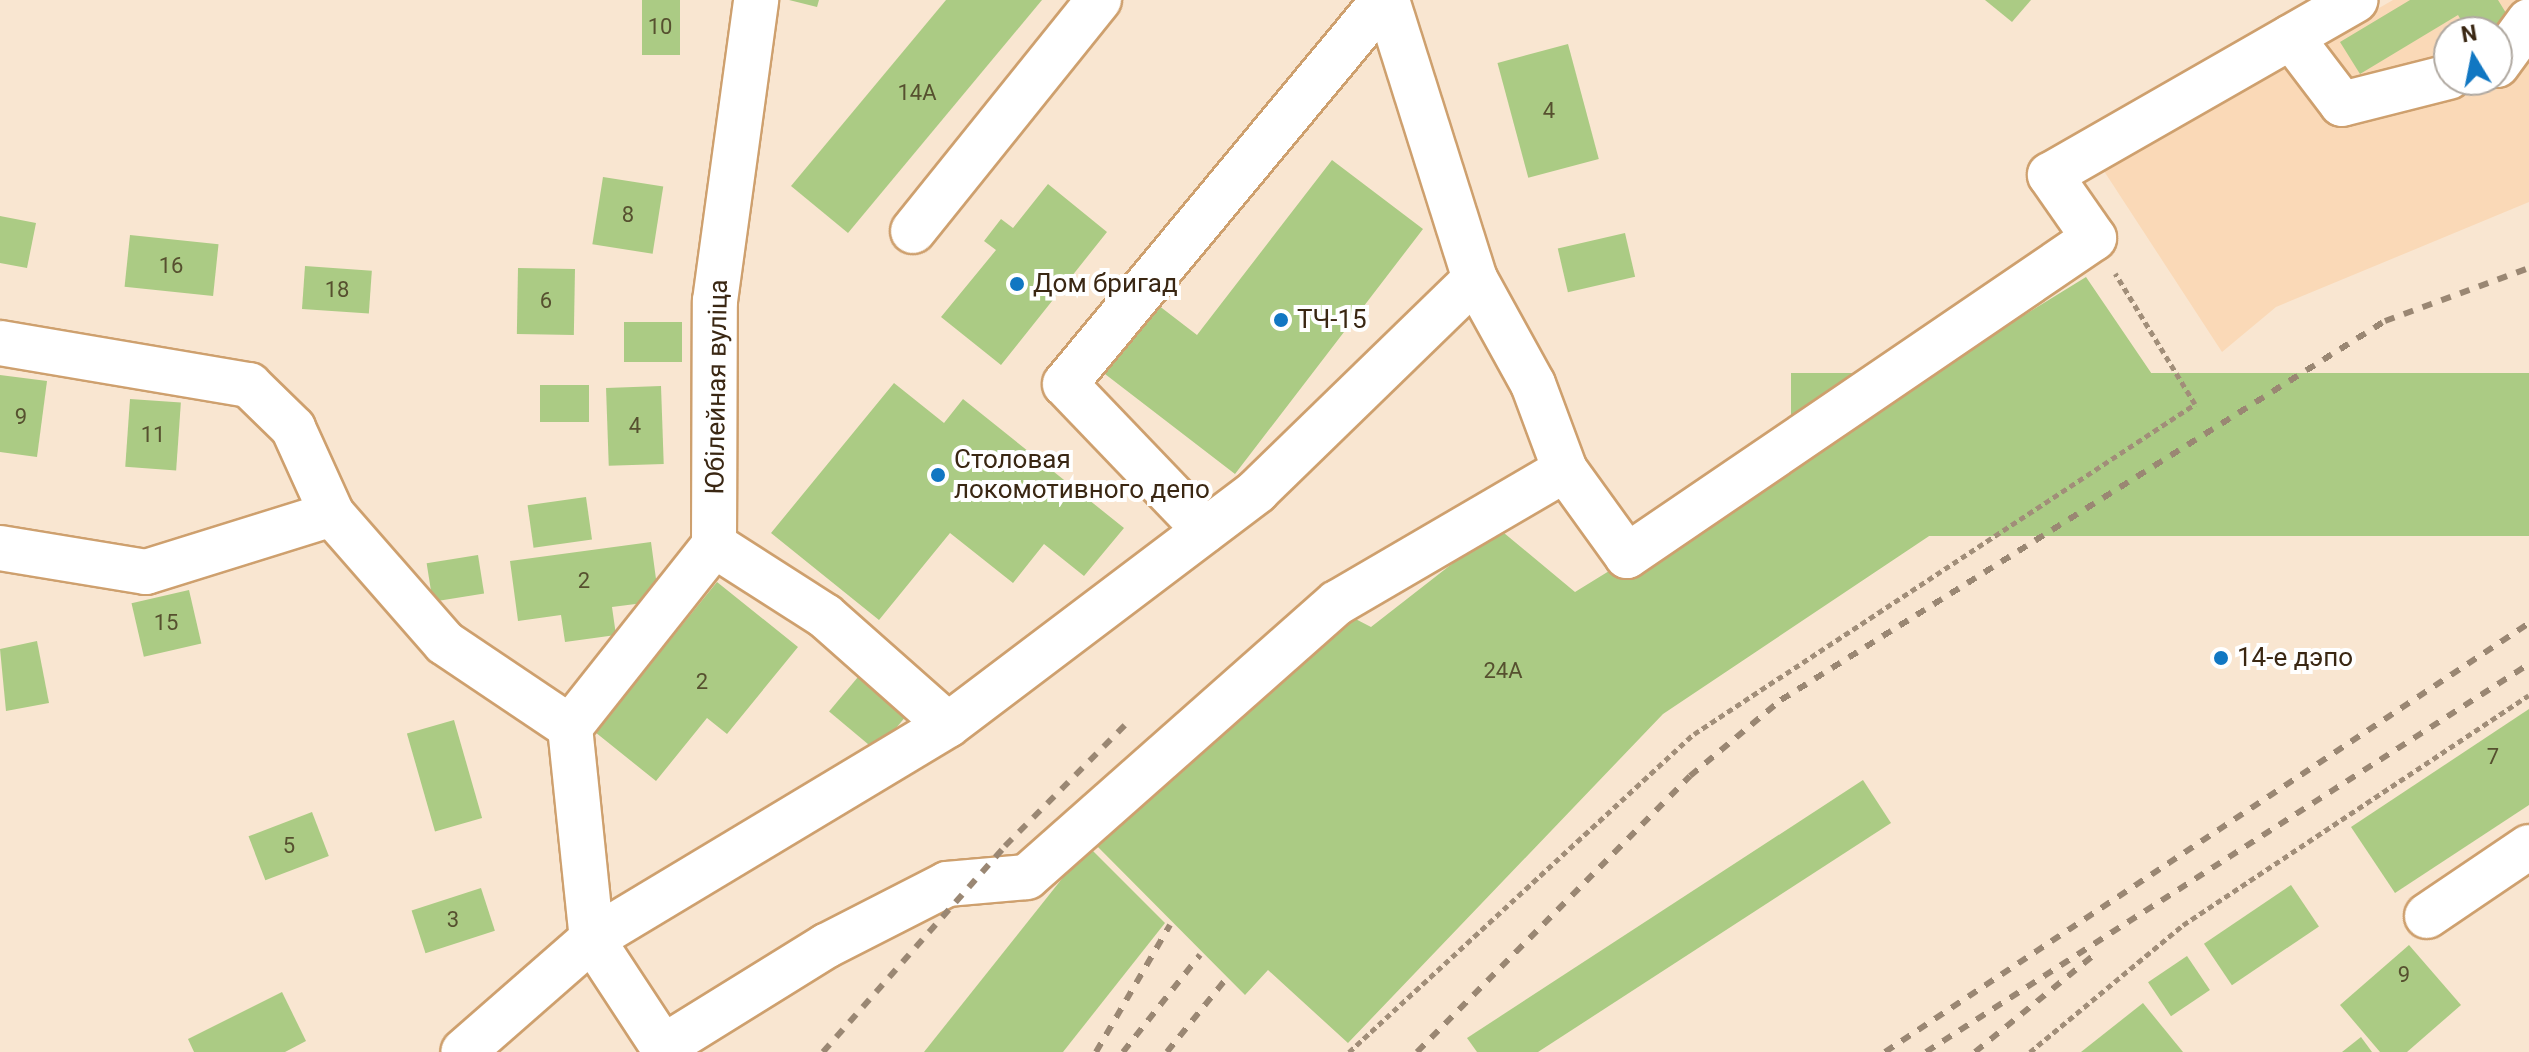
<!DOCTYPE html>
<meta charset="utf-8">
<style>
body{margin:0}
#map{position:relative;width:2529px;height:1052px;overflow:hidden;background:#f9e6d1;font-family:Roboto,sans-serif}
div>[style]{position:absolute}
.built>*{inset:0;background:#fad9b7}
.building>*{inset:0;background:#abcb84;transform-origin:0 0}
.path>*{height:5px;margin-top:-2.5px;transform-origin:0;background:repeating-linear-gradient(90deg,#a18e79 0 6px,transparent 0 10px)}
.roads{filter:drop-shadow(2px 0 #cea06e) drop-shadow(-2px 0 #cea06e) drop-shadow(0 2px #cea06e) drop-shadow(0 -2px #cea06e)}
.minor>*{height:44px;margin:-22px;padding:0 22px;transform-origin:22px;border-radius:22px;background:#fff}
.rail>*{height:6px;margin-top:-3px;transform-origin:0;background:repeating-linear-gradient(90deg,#9a8773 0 10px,transparent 0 20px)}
.dots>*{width:22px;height:22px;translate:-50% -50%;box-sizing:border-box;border:4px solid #fff;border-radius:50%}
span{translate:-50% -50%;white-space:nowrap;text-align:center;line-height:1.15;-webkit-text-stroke:8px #fff;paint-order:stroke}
.number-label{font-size:22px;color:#56502f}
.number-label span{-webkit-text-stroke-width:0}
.poi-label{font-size:26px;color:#3a2713}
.left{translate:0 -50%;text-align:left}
.street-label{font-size:26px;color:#3a2713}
.north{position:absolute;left:2433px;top:16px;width:80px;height:80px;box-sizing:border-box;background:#fff;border:2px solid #b0a9a1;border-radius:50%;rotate:350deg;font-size:22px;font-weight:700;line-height:32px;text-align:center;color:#3a2713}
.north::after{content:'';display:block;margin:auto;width:28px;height:36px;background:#1177c2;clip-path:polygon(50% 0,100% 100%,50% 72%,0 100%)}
</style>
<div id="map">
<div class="built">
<i style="clip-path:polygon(evenodd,2393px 0,2529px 0,2529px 202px,2276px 307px,2222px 352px,2102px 168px,2393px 0,2449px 32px,2497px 32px,2497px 80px,2449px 80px,2449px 32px)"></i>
</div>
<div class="building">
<i style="left:642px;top:0;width:38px;height:55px"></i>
<i style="clip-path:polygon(789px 0,819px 0,817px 7px)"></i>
<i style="clip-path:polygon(946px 0,1042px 0,848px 233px,791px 186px)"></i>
<i style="clip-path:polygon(1985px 0,2031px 0,2012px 22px)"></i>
<i style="clip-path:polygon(2410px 0,2498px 0,2511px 21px,2493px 32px,2468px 32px,2458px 15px,2360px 74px,2340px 42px)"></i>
<i style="left:1568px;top:44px;width:119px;height:73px;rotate:75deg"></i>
<i style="clip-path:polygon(1332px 160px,1423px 229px,1235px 474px,1105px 374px,1158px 305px,1197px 335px)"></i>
<i style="left:603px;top:177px;width:61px;height:68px;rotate:9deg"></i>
<i style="clip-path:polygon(1048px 184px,1107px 232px,1001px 365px,941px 317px,996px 250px,984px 241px,1001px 219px,1013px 228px)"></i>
<i style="clip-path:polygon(0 216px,36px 223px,27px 268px,0 263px)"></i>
<i style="left:1625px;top:233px;width:45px;height:69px;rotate:77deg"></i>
<i style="left:130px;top:235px;width:89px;height:52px;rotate:6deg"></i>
<i style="left:305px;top:266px;width:67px;height:43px;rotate:4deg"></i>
<i style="left:518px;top:268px;width:57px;height:66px;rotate:1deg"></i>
<i style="clip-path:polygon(2086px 277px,2158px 383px,1663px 714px,1348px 1043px,1268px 970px,1245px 995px,1093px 842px,1342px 612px,1371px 627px,1498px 528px,1575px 592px)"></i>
<i style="left:624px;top:322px;width:58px;height:40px"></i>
<i style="left:2529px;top:373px;width:163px;height:738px;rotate:90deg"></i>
<i style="clip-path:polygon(0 375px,47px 381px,37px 457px,0 452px)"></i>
<i style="clip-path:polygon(894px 383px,944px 423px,963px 399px,1124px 528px,1084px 576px,1044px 544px,1013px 583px,950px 533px,879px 620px,771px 533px)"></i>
<i style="left:540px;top:385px;width:49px;height:37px"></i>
<i style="left:661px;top:386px;width:78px;height:55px;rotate:88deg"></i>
<i style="left:130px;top:399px;width:51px;height:68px;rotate:4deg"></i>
<i style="left:586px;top:497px;width:43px;height:59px;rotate:82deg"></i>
<i style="clip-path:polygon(651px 542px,659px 601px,612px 607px,616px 635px,565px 642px,561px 615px,518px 621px,510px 561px)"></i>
<i style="left:478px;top:555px;width:39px;height:52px;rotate:81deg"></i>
<i style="clip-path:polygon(717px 582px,798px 647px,727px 734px,707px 718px,656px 781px,595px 732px)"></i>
<i style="left:189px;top:590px;width:55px;height:59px;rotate:77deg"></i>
<i style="clip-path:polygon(37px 641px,49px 703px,6px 711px,0 649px)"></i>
<i style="left:858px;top:677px;width:62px;height:45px;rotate:40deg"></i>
<i style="clip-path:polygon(2529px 709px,2529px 805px,2395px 893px,2351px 827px)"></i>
<i style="left:454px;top:720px;width:102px;height:49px;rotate:74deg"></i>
<i style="clip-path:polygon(1863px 780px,1891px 823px,1538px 1052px,1477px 1052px,1467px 1038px)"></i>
<i style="left:312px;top:812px;width:47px;height:68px;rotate:69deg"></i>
<i style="clip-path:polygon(1088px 846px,1165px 923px,1063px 1052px,924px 1052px)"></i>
<i style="left:2291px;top:885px;width:50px;height:105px;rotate:56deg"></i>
<i style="left:481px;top:888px;width:45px;height:73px;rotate:72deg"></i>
<i style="clip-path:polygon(2409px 945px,2461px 1005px,2407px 1052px,2380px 1052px,2340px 1005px)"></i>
<i style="left:2187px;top:956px;width:41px;height:47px;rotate:56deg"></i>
<i style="clip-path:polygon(282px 992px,306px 1041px,285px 1052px,194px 1052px,188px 1039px)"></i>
<i style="clip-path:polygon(2143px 1003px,2183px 1052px,2081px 1052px)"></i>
<i style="clip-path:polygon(2361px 1037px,2372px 1052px,2342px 1052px)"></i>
</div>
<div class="path">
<i style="left:1349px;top:1052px;width:469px;rotate:-42.7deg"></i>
<i style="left:1694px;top:734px;width:600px;rotate:-33.37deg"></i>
<i style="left:2195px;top:404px;width:153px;rotate:-121.4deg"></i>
<i style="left:2030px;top:1052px;width:199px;rotate:-39.7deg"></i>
<i style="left:2183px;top:925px;width:415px;rotate:-33.6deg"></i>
</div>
<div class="roads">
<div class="minor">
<i style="left:1387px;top:0;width:293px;rotate:72.5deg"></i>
<i style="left:1475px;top:279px;width:120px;rotate:61.1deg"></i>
<i style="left:1533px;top:384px;width:92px;rotate:69.6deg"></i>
<i style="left:1565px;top:470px;width:106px;rotate:54.2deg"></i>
<i style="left:1627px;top:556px;width:565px;rotate:-34.25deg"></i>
<i style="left:2094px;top:238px;width:77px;rotate:-124.9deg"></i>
<i style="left:2050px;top:175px;width:352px;rotate:-29.8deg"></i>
<i style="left:2291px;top:37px;width:84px;rotate:52.7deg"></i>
<i style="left:2342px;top:104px;width:110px;rotate:-14.2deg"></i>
<i style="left:2497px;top:65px;width:54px;rotate:-54deg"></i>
<i style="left:913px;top:231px;width:297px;rotate:-51.2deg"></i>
<i style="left:0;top:343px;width:253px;rotate:9.6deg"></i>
<i style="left:249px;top:385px;width:62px;rotate:44.3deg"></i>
<i style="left:293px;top:428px;width:94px;rotate:65.6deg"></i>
<i style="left:332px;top:514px;width:171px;rotate:48.8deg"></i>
<i style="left:445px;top:643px;width:151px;rotate:33.9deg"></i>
<i style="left:570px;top:727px;width:213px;rotate:84.1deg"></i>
<i style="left:592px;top:939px;width:171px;rotate:138.8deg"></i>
<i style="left:1205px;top:530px;width:202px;rotate:-133.8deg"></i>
<i style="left:1065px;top:384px;width:499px;rotate:-50.3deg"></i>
<i style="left:714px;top:545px;width:132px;rotate:32.6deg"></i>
<i style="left:825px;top:616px;width:164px;rotate:41.5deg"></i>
<i style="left:948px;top:725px;width:388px;rotate:-37.1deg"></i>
<i style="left:1257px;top:491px;width:304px;rotate:-44.2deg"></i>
<i style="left:0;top:548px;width:148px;rotate:9.3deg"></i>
<i style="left:146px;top:572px;width:195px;rotate:-17.3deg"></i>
<i style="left:948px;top:725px;width:415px;rotate:149deg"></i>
<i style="left:592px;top:939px;width:129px;rotate:56.7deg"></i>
<i style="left:663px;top:1047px;width:192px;rotate:-31.8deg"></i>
<i style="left:826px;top:946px;width:136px;rotate:-27.1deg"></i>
<i style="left:947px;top:884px;width:80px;rotate:-5deg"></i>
<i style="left:1027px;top:877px;width:414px;rotate:-41.5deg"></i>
<i style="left:1337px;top:603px;width:264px;rotate:-30.3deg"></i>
<i style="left:570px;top:727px;width:232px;rotate:-51.6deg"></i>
<i style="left:714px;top:545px;width:244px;rotate:-89.8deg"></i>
<i style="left:715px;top:301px;width:304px;rotate:-82.2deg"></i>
<i style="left:2427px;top:916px;width:123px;rotate:-34.1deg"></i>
</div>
</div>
<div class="rail">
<i style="left:823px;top:1052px;width:275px;rotate:-48.5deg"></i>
<i style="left:1005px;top:846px;width:179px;rotate:-45.2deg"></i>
<i style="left:1096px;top:1052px;width:147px;rotate:-59.8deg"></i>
<i style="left:1123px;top:1052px;width:124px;rotate:-51.6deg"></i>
<i style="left:1167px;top:1052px;width:94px;rotate:-51.1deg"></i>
<i style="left:1417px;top:1052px;width:388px;rotate:-45.3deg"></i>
<i style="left:1690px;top:776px;width:119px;rotate:-39.9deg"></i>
<i style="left:1781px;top:700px;width:713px;rotate:-32.11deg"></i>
<i style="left:2385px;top:321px;width:153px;rotate:-20.2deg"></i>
<i style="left:1885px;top:1052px;width:774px;rotate:-33.67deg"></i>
<i style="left:1926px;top:1052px;width:717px;rotate:-32.76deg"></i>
<i style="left:1975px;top:1052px;width:154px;rotate:-39.2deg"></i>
</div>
<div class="dots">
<i style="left:1017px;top:284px;background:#1177c2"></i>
<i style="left:1281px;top:320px;background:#1177c2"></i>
<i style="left:938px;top:475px;background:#1177c2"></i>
<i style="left:2221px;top:658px;background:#1177c2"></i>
</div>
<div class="number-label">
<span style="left:660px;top:27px">10</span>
<span style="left:917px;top:93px">14А</span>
<span style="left:1549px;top:111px">4</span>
<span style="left:628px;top:215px">8</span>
<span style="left:171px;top:266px">16</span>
<span style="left:337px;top:290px">18</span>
<span style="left:546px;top:301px">6</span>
<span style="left:21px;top:417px">9</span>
<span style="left:635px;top:426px">4</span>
<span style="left:153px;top:435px">11</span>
<span style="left:584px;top:581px">2</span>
<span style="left:166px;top:623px">15</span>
<span style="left:1503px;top:671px">24А</span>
<span style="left:702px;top:682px">2</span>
<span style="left:2493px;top:757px">7</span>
<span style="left:289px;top:846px">5</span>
<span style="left:453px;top:920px">3</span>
<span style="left:2404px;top:975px">9</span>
</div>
<div class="poi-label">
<span class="left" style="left:1033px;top:284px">Дом бригад</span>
<span class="left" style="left:1297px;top:320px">ТЧ-15</span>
<span class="left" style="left:954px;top:475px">Столовая<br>локомотивного депо</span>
<span class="left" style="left:2237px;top:658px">14-е дэпо</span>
</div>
<div class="street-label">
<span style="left:717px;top:387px;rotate:-89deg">Юбілейная вуліца</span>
</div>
<div class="north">N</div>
</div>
